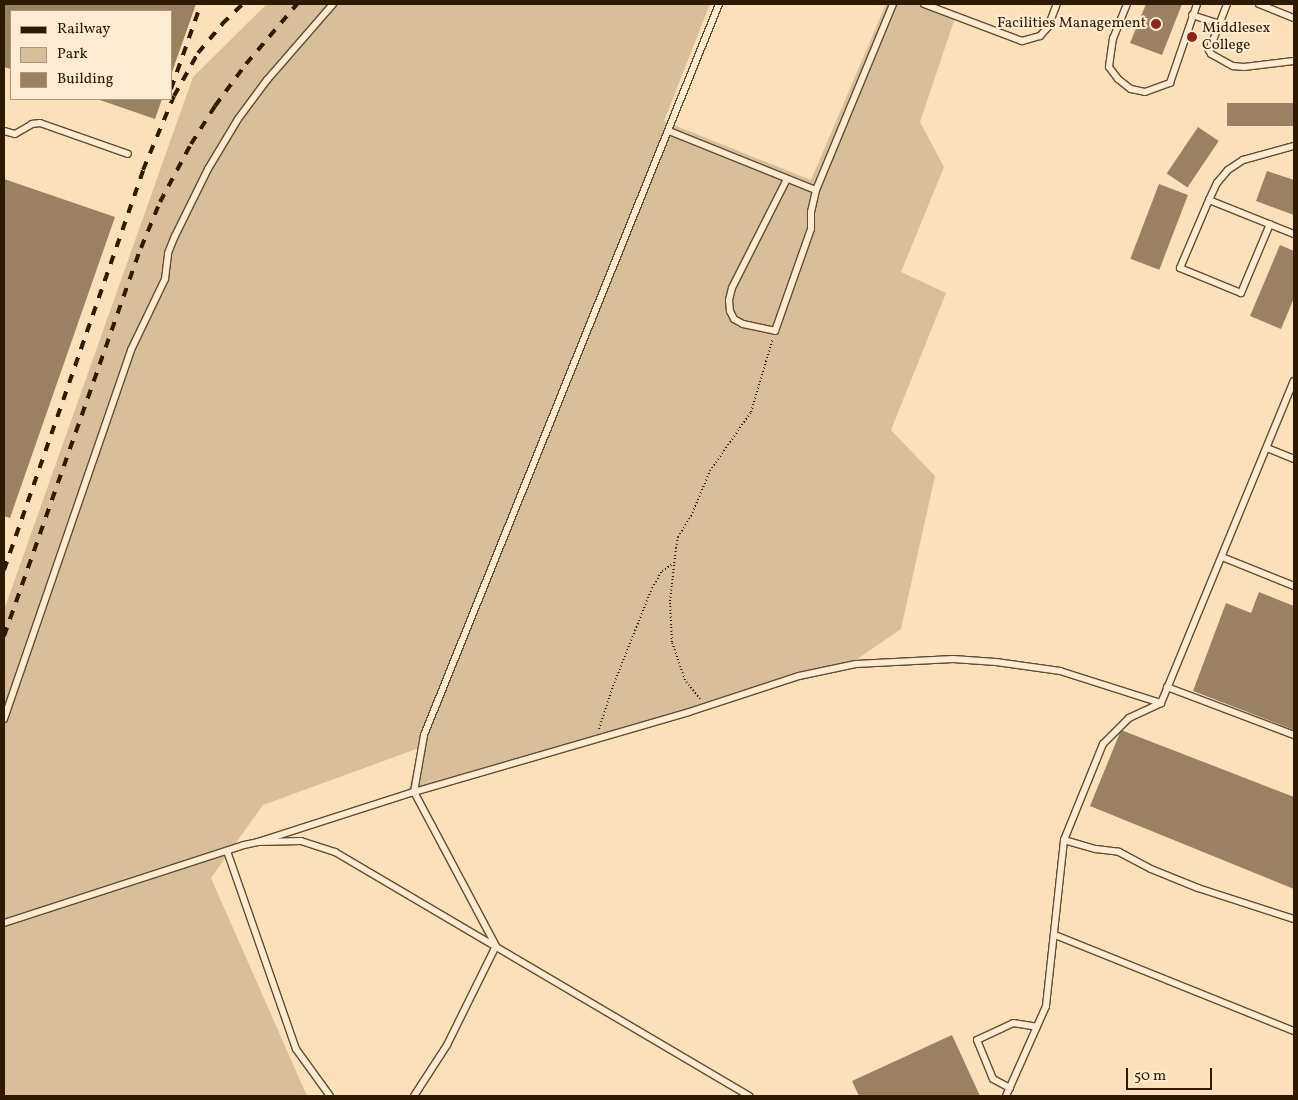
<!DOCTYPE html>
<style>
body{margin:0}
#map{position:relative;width:1298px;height:1100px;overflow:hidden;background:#fce0ba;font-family:Vollkorn,serif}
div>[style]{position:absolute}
.green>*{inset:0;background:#d9be9a}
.building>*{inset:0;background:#998161;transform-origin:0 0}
.path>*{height:2px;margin-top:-1px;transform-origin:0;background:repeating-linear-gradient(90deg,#2e1a00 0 1px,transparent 0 3.5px)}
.roads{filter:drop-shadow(1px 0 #624c2e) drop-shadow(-1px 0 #624c2e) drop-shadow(0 1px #624c2e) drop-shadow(0 -1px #624c2e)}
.service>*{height:6px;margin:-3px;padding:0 3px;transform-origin:3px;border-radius:3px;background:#fdebd2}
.rail>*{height:4px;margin-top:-2px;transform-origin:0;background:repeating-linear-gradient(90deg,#2e1a00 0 9px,transparent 0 18px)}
.dots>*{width:14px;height:14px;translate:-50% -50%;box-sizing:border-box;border:2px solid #fdebd2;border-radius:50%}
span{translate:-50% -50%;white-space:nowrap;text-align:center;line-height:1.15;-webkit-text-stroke:4px #fdebd2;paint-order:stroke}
.poi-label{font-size:15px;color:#2e1a00}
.right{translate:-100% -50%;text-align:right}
.left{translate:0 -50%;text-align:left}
.frame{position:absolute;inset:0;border:5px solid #2e1a00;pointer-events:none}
.legend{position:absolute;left:10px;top:10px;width:162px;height:90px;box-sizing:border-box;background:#fdebd2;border:1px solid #aa977e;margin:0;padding:6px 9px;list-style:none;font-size:15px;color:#2e1a00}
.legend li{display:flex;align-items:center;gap:10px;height:25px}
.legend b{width:25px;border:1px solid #aa977e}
.scale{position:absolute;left:1126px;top:1068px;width:86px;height:22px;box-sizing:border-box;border:2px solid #2e1a00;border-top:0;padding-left:6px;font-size:15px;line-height:18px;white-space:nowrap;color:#2e1a00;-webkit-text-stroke:4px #fdebd2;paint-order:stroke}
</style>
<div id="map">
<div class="green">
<i style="clip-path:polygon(267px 4px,710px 4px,664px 121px,811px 180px,886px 4px,937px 4px,957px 12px,920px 122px,944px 167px,901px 272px,946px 293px,891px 430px,935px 476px,901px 629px,844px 668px,408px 793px,419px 748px,263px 805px,211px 878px,307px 1096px,4px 1096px,4px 610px,193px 77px)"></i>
</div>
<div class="building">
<i style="clip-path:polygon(4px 4px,196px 4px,172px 72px,171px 11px,11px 11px,11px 69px,4px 67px)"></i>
<i style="clip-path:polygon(1146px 4px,1182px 4px,1162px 55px,1130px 43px)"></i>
<i style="clip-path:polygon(97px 99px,162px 99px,155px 119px)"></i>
<i style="left:1294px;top:103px;width:23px;height:67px;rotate:90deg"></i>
<i style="left:1198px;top:127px;width:25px;height:56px;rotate:34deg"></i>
<i style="clip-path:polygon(1267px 171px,1294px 180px,1294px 215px,1256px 201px)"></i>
<i style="clip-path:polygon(4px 179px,115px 217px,10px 518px,4px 516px)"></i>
<i style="left:1159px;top:184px;width:31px;height:80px;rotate:21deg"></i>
<i style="clip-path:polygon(1280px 245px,1294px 251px,1294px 298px,1281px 329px,1250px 316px)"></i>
<i style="clip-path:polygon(1259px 592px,1294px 606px,1294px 730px,1193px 691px,1226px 603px,1251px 613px)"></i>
<i style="clip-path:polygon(1121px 730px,1294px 797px,1294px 889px,1090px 806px)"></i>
<i style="clip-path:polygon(952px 1035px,980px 1096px,859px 1096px,852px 1081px)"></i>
</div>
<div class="path">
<i style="left:700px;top:699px;width:24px;rotate:-128deg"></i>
<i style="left:685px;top:680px;width:40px;rotate:-108.9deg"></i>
<i style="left:672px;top:642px;width:41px;rotate:-92.8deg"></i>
<i style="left:670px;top:601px;width:53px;rotate:-83.5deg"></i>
<i style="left:676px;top:548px;width:11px;rotate:-80deg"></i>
<i style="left:678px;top:537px;width:25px;rotate:-58deg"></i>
<i style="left:691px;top:516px;width:49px;rotate:-67.1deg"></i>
<i style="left:710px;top:471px;width:72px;rotate:-55.2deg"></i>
<i style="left:751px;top:412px;width:77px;rotate:-73.4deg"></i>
<i style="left:599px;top:729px;width:45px;rotate:-72deg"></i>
<i style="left:613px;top:686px;width:105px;rotate:-68.3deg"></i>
<i style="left:652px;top:588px;width:20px;rotate:-60deg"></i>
<i style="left:662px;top:571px;width:14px;rotate:-34deg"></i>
</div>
<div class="roads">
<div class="service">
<i style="left:924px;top:4px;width:105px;rotate:20.7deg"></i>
<i style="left:1022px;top:41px;width:19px;rotate:-16deg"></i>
<i style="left:1040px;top:36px;width:12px;rotate:-48deg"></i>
<i style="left:1048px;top:27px;width:25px;rotate:-69deg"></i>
<i style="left:1127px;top:4px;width:37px;rotate:112deg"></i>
<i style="left:1113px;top:38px;width:29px;rotate:98deg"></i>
<i style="left:1109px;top:67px;width:15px;rotate:53deg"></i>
<i style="left:1118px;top:79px;width:16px;rotate:38deg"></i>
<i style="left:1131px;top:89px;width:14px;rotate:12deg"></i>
<i style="left:1145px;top:92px;width:27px;rotate:-20deg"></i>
<i style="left:1170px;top:83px;width:83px;rotate:-71.1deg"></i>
<i style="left:1227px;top:4px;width:42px;rotate:111deg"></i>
<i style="left:1212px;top:43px;width:8px;rotate:113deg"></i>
<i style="left:1209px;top:50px;width:4px;rotate:63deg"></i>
<i style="left:1211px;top:54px;width:25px;rotate:29deg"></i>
<i style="left:1233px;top:66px;width:11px;rotate:5deg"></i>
<i style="left:1244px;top:67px;width:50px;rotate:-6.8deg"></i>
<i style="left:1259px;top:4px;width:38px;rotate:22deg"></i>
<i style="left:1192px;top:15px;width:28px;rotate:18deg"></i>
<i style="left:4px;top:131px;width:11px;rotate:15deg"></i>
<i style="left:15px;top:134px;width:20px;rotate:-30deg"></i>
<i style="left:32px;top:124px;width:8px;rotate:-7deg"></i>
<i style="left:40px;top:123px;width:93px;rotate:19.4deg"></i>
<i style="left:669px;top:131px;width:158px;rotate:21.9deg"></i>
<i style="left:816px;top:190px;width:201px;rotate:-67.5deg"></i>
<i style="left:787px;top:179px;width:122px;rotate:116.8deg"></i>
<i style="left:732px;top:288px;width:12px;rotate:104deg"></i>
<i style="left:729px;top:300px;width:11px;rotate:85deg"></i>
<i style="left:730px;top:311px;width:9px;rotate:63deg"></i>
<i style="left:734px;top:319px;width:10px;rotate:29deg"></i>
<i style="left:743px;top:324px;width:33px;rotate:12deg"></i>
<i style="left:775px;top:331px;width:108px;rotate:-70.6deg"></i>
<i style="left:811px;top:229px;width:17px;rotate:-90deg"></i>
<i style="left:811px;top:212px;width:23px;rotate:-77deg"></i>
<i style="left:1209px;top:200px;width:92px;rotate:21.8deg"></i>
<i style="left:1270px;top:224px;width:75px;rotate:112.8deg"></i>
<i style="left:1241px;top:293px;width:66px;rotate:-157.7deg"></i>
<i style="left:1180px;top:268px;width:74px;rotate:-66.9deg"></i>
<i style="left:1209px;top:200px;width:19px;rotate:-65deg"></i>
<i style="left:1217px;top:183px;width:17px;rotate:-50deg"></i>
<i style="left:1228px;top:170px;width:18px;rotate:-34deg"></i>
<i style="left:1243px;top:160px;width:53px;rotate:-15.4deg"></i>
<i style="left:1267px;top:448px;width:29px;rotate:22deg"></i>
<i style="left:1222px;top:557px;width:78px;rotate:21.9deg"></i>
<i style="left:1167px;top:687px;width:136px;rotate:20.7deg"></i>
<i style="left:4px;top:719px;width:390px;rotate:-71deg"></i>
<i style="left:131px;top:350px;width:79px;rotate:-64.4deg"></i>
<i style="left:165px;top:279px;width:26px;rotate:-83deg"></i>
<i style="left:168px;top:253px;width:18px;rotate:-68deg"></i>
<i style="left:175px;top:236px;width:75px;rotate:-63.8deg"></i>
<i style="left:208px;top:169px;width:58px;rotate:-59deg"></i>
<i style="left:238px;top:119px;width:49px;rotate:-53.4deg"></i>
<i style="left:267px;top:80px;width:101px;rotate:-49deg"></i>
<i style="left:1064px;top:840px;width:33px;rotate:16deg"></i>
<i style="left:1096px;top:849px;width:23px;rotate:7deg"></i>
<i style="left:1119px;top:852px;width:36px;rotate:28deg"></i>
<i style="left:1151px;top:869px;width:51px;rotate:22deg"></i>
<i style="left:1198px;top:888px;width:101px;rotate:17.9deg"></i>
<i style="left:258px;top:842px;width:164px;rotate:-17.8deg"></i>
<i style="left:414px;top:792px;width:286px;rotate:-16.2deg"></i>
<i style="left:689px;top:712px;width:116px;rotate:-18.1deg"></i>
<i style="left:799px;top:676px;width:58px;rotate:-11.9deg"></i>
<i style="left:856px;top:664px;width:97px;rotate:-3deg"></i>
<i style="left:953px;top:659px;width:43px;rotate:4deg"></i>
<i style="left:996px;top:662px;width:65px;rotate:8deg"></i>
<i style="left:1060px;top:671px;width:106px;rotate:17.6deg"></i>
<i style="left:227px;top:851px;width:210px;rotate:70.8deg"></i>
<i style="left:296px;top:1049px;width:58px;rotate:54.1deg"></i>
<i style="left:4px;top:923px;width:252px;rotate:-18deg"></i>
<i style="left:244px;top:845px;width:14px;rotate:-12deg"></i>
<i style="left:258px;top:842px;width:43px;rotate:-1.3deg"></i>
<i style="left:301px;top:841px;width:36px;rotate:18deg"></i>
<i style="left:335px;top:852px;width:481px;rotate:30.5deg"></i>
<i style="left:1055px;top:935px;width:258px;rotate:21.9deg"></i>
<i style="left:1010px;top:1088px;width:19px;rotate:-152deg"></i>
<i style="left:993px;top:1079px;width:42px;rotate:-112.3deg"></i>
<i style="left:977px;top:1040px;width:40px;rotate:-25deg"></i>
<i style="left:1013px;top:1023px;width:24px;rotate:9deg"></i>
<i style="left:414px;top:1096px;width:61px;rotate:-57.1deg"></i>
<i style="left:447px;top:1045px;width:110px;rotate:-63.7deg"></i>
<i style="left:496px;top:946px;width:174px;rotate:-118deg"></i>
<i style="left:414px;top:792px;width:58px;rotate:-80deg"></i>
<i style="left:424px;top:735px;width:788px;rotate:-68.02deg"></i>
<i style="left:1006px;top:1096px;width:98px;rotate:-66deg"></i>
<i style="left:1046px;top:1006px;width:167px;rotate:-83.8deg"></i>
<i style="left:1064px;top:840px;width:104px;rotate:-67.9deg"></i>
<i style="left:1103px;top:744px;width:37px;rotate:-45deg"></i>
<i style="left:1129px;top:718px;width:35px;rotate:-25deg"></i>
<i style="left:1161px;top:703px;width:348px;rotate:-67.6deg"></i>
</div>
</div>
<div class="rail">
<i style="left:171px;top:89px;width:90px;rotate:-70.6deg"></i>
<i style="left:4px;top:570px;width:423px;rotate:-70.8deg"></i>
<i style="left:143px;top:170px;width:80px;rotate:-67.3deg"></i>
<i style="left:174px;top:96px;width:49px;rotate:-60.8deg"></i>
<i style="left:198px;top:53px;width:38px;rotate:-50deg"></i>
<i style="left:222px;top:24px;width:29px;rotate:-44deg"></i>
<i style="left:4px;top:636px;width:411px;rotate:-70.6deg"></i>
<i style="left:141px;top:248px;width:50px;rotate:-67.6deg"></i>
<i style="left:160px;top:202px;width:66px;rotate:-61.9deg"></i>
<i style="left:191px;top:144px;width:45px;rotate:-57.7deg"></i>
<i style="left:215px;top:106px;width:52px;rotate:-53.6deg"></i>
<i style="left:246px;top:64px;width:79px;rotate:-49.6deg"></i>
</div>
<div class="dots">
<i style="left:1156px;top:24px;background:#8f2418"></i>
<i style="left:1192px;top:37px;background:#8f2418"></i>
</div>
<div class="poi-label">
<span class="right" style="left:1146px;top:24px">Facilities Management</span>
<span class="left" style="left:1202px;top:37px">Middlesex<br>College</span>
</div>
<div class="frame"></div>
<ul class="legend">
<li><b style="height:6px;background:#2e1a00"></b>Railway</li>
<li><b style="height:14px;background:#d9be9a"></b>Park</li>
<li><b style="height:14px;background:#998161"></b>Building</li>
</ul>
<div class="scale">50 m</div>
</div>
